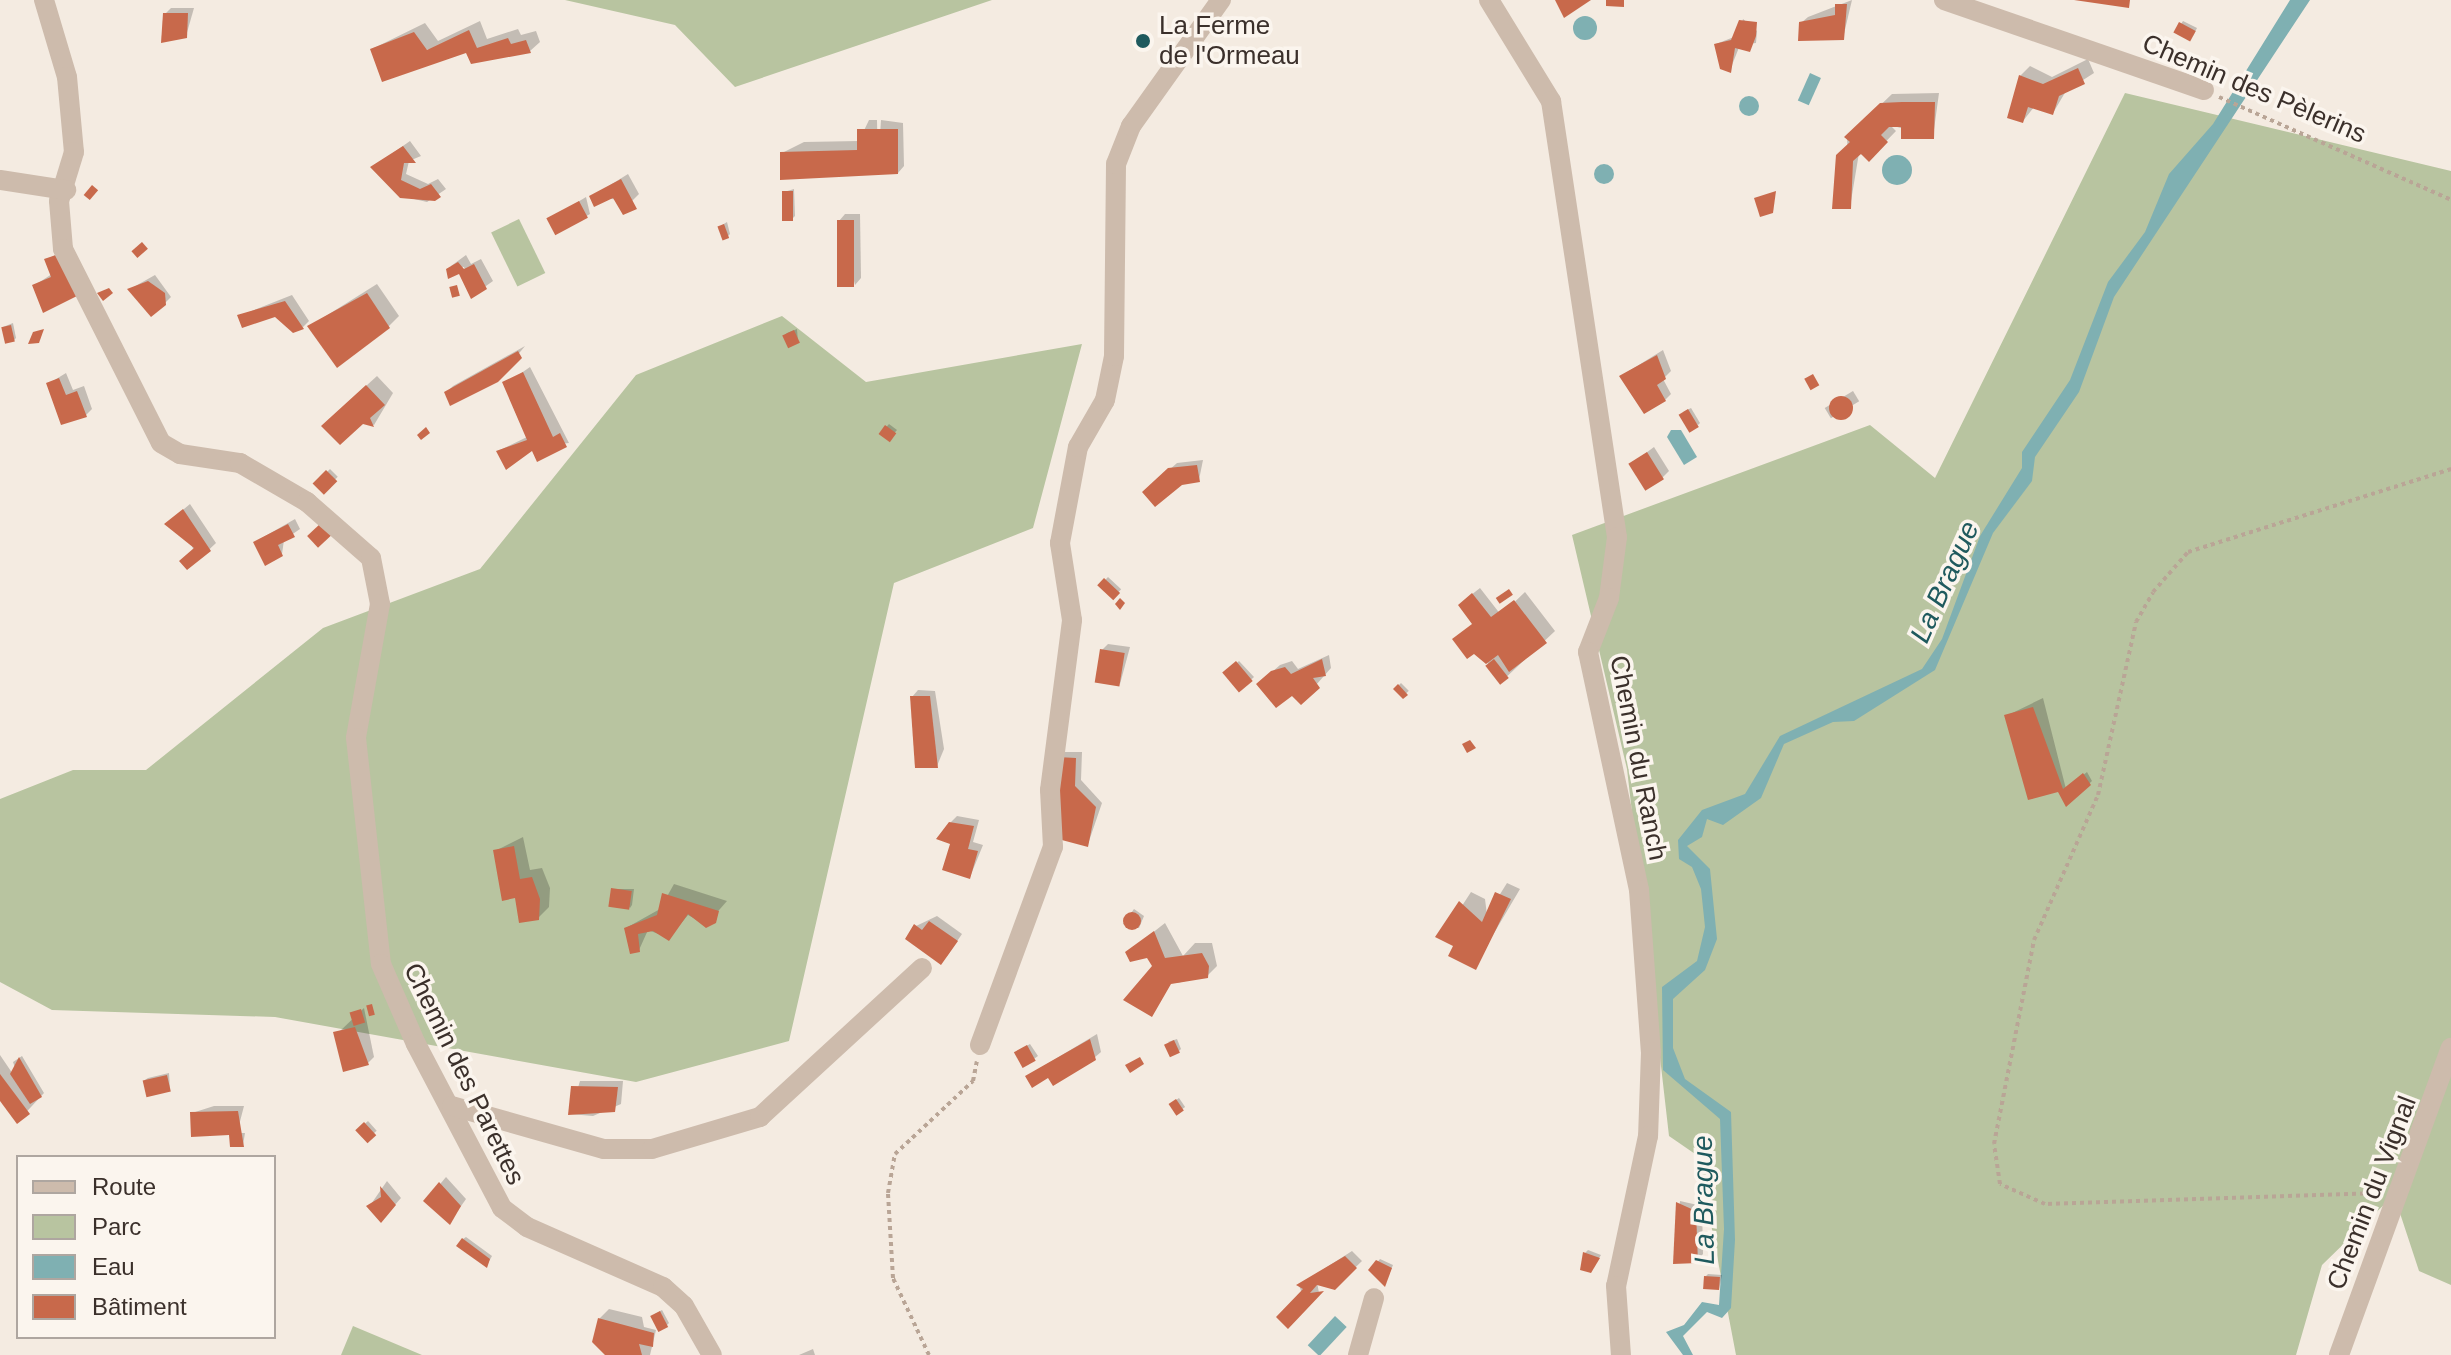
<!DOCTYPE html>
<meta charset="utf-8">
<style>
body{margin:0}
#map{position:relative;width:2451px;height:1355px;overflow:hidden;background:#f4ebe1;font-family:Helvetica,sans-serif}
div>[style]{position:absolute}
.green>*{inset:0;background:#b8c4a0;transform-origin:0 0}
.water>*{inset:0;background:#7fb0b2;transform-origin:0 0}
.round{border-radius:50%}
.shadow>*{inset:0;background:#0003;transform-origin:0 0}
.building>*{inset:0;background:#c8694b;transform-origin:0 0}
.path>*{height:4px;margin-top:-2px;transform-origin:0;background:repeating-linear-gradient(90deg,#b9a596 0 4px,transparent 0 8px)}
.minor>*{height:20px;margin:-10px;padding:0 10px;transform-origin:10px;border-radius:10px;background:#cdbbac}
.dots>*{width:22px;height:22px;translate:-50% -50%;box-sizing:border-box;border:4px solid #fbf5ee;border-radius:50%}
span{translate:-50% -50%;white-space:nowrap;text-align:center;line-height:1.15;-webkit-text-stroke:7px #fbf5ee;paint-order:stroke}
.poi-label{font-size:26px;color:#3b302b}
.left{translate:0 -50%;text-align:left}
.street-label{font-size:26px;color:#3b302b}
.water-label{font-size:28px;color:#1f5a5e;font-style:italic}
.legend{position:absolute;left:16px;top:1155px;width:260px;height:184px;box-sizing:border-box;background:#fbf5ee;border:2px solid #aea6a0;margin:0;padding:10px 14px;list-style:none;font-size:24px;color:#3b302b}
.legend li{display:flex;align-items:center;gap:16px;height:40px}
.legend b{width:40px;border:2px solid #aea6a0}
</style>
<div id="map">
<div class="green">
<i style="clip-path:polygon(565px 0,992px 0,735px 87px,675px 25px)"></i>
<i style="clip-path:polygon(2125px 93px,2451px 171px,2451px 1285px,2419px 1271px,2394px 1195px,2322px 1265px,2296px 1355px,1736px 1355px,1698px 1156px,1669px 1136px,1627px 769px,1572px 535px,1870px 425px,1935px 478px)"></i>
<i style="left:519px;top:219px;width:60px;height:31px;rotate:64deg"></i>
<i style="clip-path:polygon(782px 316px,866px 382px,1082px 344px,1033px 528px,894px 583px,789px 1041px,636px 1082px,275px 1017px,52px 1010px,0 982px,0 799px,73px 770px,146px 770px,323px 628px,480px 569px,636px 375px)"></i>
<i style="clip-path:polygon(353px 1326px,422px 1355px,341px 1355px)"></i>
</div>
<div class="water">
<i style="clip-path:polygon(2290px 0,2310px 0,2114px 297px,2079px 392px,2035px 457px,2032px 481px,1993px 533px,1935px 670px,1854px 721px,1833px 722px,1784px 744px,1761px 798px,1723px 825px,1707px 819px,1702px 837px,1687px 846px,1710px 869px,1717px 939px,1705px 970px,1673px 999px,1673px 1048px,1685px 1079px,1731px 1112px,1735px 1240px,1731px 1308px,1722px 1318px,1707px 1312px,1683px 1336px,1693px 1355px,1683px 1355px,1666px 1332px,1684px 1325px,1702px 1302px,1719px 1305px,1724px 1229px,1720px 1119px,1663px 1070px,1662px 987px,1697px 961px,1705px 927px,1701px 889px,1692px 867px,1679px 859px,1678px 840px,1702px 810px,1745px 794px,1780px 736px,1922px 669px,1942px 639px,1980px 536px,2022px 468px,2022px 452px,2070px 380px,2108px 282px,2145px 232px,2169px 174px,2213px 124px)"></i>
<i class="round" style="left:1573px;top:16px;width:24px;height:24px"></i>
<i style="left:1810px;top:73px;width:12px;height:30px;rotate:24deg"></i>
<i class="round" style="left:1739px;top:96px;width:20px;height:20px"></i>
<i class="round" style="left:1882px;top:155px;width:30px;height:30px"></i>
<i class="round" style="left:1594px;top:164px;width:20px;height:20px"></i>
<i style="clip-path:polygon(1671px 430px,1681px 430px,1697px 457px,1684px 465px,1667px 437px)"></i>
<i style="left:1335px;top:1316px;width:16px;height:40px;rotate:43deg"></i>
</div>
<div class="shadow">
<i style="clip-path:polygon(1852px 0,1843px 38px,1801px 23px,1808px 17px)"></i>
<i style="clip-path:polygon(171px 8px,194px 8px,186px 36px,165px 14px)"></i>
<i style="clip-path:polygon(1743px 19px,1757px 31px,1756px 43px,1740px 45px,1730px 70px,1716px 44px,1739px 35px)"></i>
<i style="clip-path:polygon(480px 21px,487px 39px,518px 29px,521px 35px,536px 31px,540px 42px,530px 51px,372px 49px,425px 23px,438px 41px)"></i>
<i style="clip-path:polygon(2183px 21px,2197px 28px,2193px 36px,2181px 24px)"></i>
<i style="clip-path:polygon(2088px 59px,2094px 73px,2066px 91px,2053px 113px,2034px 107px,2023px 121px,2020px 76px,2030px 66px,2052px 77px)"></i>
<i style="clip-path:polygon(1939px 93px,1933px 137px,1890px 125px,1896px 131px,1869px 159px,1859px 153px,1850px 207px,1847px 137px,1892px 94px)"></i>
<i style="clip-path:polygon(869px 120px,877px 120px,878px 167px,881px 120px,903px 123px,904px 166px,898px 173px,782px 153px,804px 142px,859px 141px)"></i>
<i style="clip-path:polygon(410px 141px,421px 156px,409px 161px,406px 174px,428px 184px,438px 179px,446px 189px,427px 202px,401px 196px,373px 167px)"></i>
<i style="clip-path:polygon(628px 174px,639px 194px,632px 201px,591px 197px)"></i>
<i style="clip-path:polygon(794px 189px,795px 216px,792px 219px,784px 192px)"></i>
<i style="clip-path:polygon(586px 197px,590px 214px,557px 232px,550px 219px)"></i>
<i style="clip-path:polygon(845px 214px,860px 214px,861px 278px,855px 285px,839px 221px)"></i>
<i style="clip-path:polygon(727px 222px,730px 234px,728px 236px,719px 227px)"></i>
<i style="clip-path:polygon(66px 249px,82px 288px,35px 285px,52px 274px,46px 260px)"></i>
<i style="clip-path:polygon(466px 255px,471px 264px,481px 259px,493px 281px,472px 296px,464px 267px,451px 266px)"></i>
<i style="clip-path:polygon(155px 275px,171px 297px,165px 303px,130px 289px)"></i>
<i style="clip-path:polygon(377px 284px,399px 316px,389px 326px,310px 326px)"></i>
<i style="clip-path:polygon(292px 295px,309px 321px,303px 327px,275px 315px,239px 316px)"></i>
<i style="clip-path:polygon(13px 323px,16px 338px,14px 340px,3px 327px)"></i>
<i style="clip-path:polygon(797px 329px,798px 342px,785px 335px,787px 333px)"></i>
<i style="clip-path:polygon(525px 346px,497px 380px,446px 393px,453px 386px)"></i>
<i style="clip-path:polygon(1663px 350px,1671px 371px,1663px 379px,1671px 394px,1665px 400px,1621px 376px)"></i>
<i style="clip-path:polygon(530px 367px,569px 443px,498px 451px,527px 437px,514px 409px,517px 376px)"></i>
<i style="clip-path:polygon(66px 373px,73px 390px,84px 386px,92px 409px,86px 415px,48px 384px)"></i>
<i style="clip-path:polygon(377px 376px,393px 393px,374px 425px,333px 416px)"></i>
<i style="left:1853px;top:391px;width:12px;height:33px;rotate:59deg"></i>
<i style="clip-path:polygon(1691px 408px,1700px 423px,1698px 425px,1683px 412px)"></i>
<i style="clip-path:polygon(889px 424px,897px 430px,890px 438px,881px 433px)"></i>
<i style="clip-path:polygon(1654px 447px,1669px 471px,1662px 478px,1631px 464px)"></i>
<i style="clip-path:polygon(1203px 460px,1199px 480px,1151px 486px,1177px 463px)"></i>
<i style="left:330px;top:469px;width:11px;height:21px;rotate:45deg"></i>
<i style="clip-path:polygon(190px 504px,216px 543px,197px 561px,190px 540px,166px 524px)"></i>
<i style="clip-path:polygon(295px 519px,300px 529px,284px 540px,282px 554px,255px 542px)"></i>
<i style="left:1108px;top:577px;width:18px;height:11px;rotate:43deg"></i>
<i style="clip-path:polygon(1480px 588px,1501px 615px,1525px 592px,1555px 631px,1500px 683px,1485px 659px,1466px 599px)"></i>
<i style="clip-path:polygon(1108px 644px,1130px 647px,1120px 684px,1102px 650px)"></i>
<i style="clip-path:polygon(1329px 655px,1331px 668px,1301px 702px,1265px 678px,1280px 665px,1292px 661px,1298px 669px)"></i>
<i style="left:1239px;top:661px;width:22px;height:18px;rotate:47deg"></i>
<i style="left:1401px;top:683px;width:11px;height:8px;rotate:45deg"></i>
<i style="clip-path:polygon(918px 690px,935px 691px,944px 749px,937px 766px,912px 697px)"></i>
<i style="clip-path:polygon(2043px 698px,2066px 789px,2087px 772px,2092px 781px,2067px 804px,2006px 716px)"></i>
<i style="clip-path:polygon(1065px 752px,1082px 752px,1081px 780px,1102px 803px,1088px 844px,1059px 758px)"></i>
<i style="clip-path:polygon(957px 816px,979px 820px,973px 842px,983px 845px,970px 877px,953px 842px,950px 823px)"></i>
<i style="clip-path:polygon(523px 837px,530px 870px,542px 868px,550px 888px,549px 907px,538px 918px,516px 896px,495px 851px)"></i>
<i style="clip-path:polygon(1507px 883px,1520px 889px,1480px 957px,1443px 935px,1471px 892px,1485px 899px,1487px 915px)"></i>
<i style="clip-path:polygon(674px 884px,727px 901px,706px 925px,688px 915px,669px 938px,648px 930px,639px 950px,626px 928px,660px 909px)"></i>
<i style="clip-path:polygon(613px 889px,634px 889px,632px 905px,630px 908px)"></i>
<i style="clip-path:polygon(1134px 909px,1144px 916px,1139px 928px,1123px 924px)"></i>
<i style="clip-path:polygon(937px 916px,962px 934px,947px 956px,916px 926px)"></i>
<i style="clip-path:polygon(1165px 923px,1183px 956px,1195px 943px,1212px 943px,1217px 966px,1207px 976px,1177px 983px,1171px 977px,1151px 1015px,1125px 999px,1154px 967px,1148px 956px,1128px 952px)"></i>
<i style="clip-path:polygon(364px 1008px,374px 1057px,368px 1063px,339px 1032px)"></i>
<i style="clip-path:polygon(1097px 1034px,1101px 1052px,1094px 1058px,1027px 1076px)"></i>
<i style="clip-path:polygon(1177px 1039px,1181px 1049px,1179px 1051px,1168px 1042px)"></i>
<i style="clip-path:polygon(1030px 1044px,1038px 1056px,1024px 1066px,1019px 1050px)"></i>
<i style="clip-path:polygon(0 1055px,21px 1086px,13px 1062px,22px 1056px,44px 1093px,18px 1121px,0 1095px)"></i>
<i style="clip-path:polygon(169px 1073px,170px 1090px,145px 1080px,148px 1078px)"></i>
<i style="clip-path:polygon(580px 1081px,623px 1081px,621px 1104px,593px 1116px,570px 1114px)"></i>
<i style="left:1179px;top:1098px;width:11px;height:11px;rotate:56deg"></i>
<i style="clip-path:polygon(214px 1106px,244px 1106px,237px 1133px,245px 1133px,243px 1145px,235px 1132px,192px 1113px)"></i>
<i style="left:368px;top:1121px;width:13px;height:13px;rotate:48deg"></i>
<i style="clip-path:polygon(446px 1177px,466px 1199px,450px 1222px,426px 1201px)"></i>
<i style="clip-path:polygon(387px 1181px,401px 1198px,387px 1214px,369px 1207px)"></i>
<i style="clip-path:polygon(1680px 1201px,1702px 1206px,1703px 1254px,1697px 1261px,1675px 1262px)"></i>
<i style="clip-path:polygon(466px 1237px,492px 1256px,487px 1265px,463px 1239px)"></i>
<i style="clip-path:polygon(1588px 1250px,1601px 1255px,1593px 1268px,1585px 1253px)"></i>
<i style="clip-path:polygon(1352px 1251px,1362px 1261px,1334px 1288px,1317px 1282px,1319px 1293px,1306px 1306px,1299px 1285px)"></i>
<i style="clip-path:polygon(1380px 1259px,1393px 1265px,1385px 1284px,1371px 1270px)"></i>
<i style="clip-path:polygon(1722px 1275px,1719px 1289px,1706px 1276px,1708px 1274px)"></i>
<i style="clip-path:polygon(609px 1309px,642px 1317px,644px 1327px,656px 1330px,650px 1355px,608px 1355px,599px 1319px)"></i>
<i style="clip-path:polygon(662px 1310px,669px 1323px,666px 1326px,655px 1314px)"></i>
<i style="clip-path:polygon(813px 1349px,815px 1355px,799px 1355px)"></i>
</div>
<div class="building">
<i style="clip-path:polygon(1555px 0,1591px 0,1564px 18px)"></i>
<i style="clip-path:polygon(1606px 0,1624px 0,1624px 7px,1606px 6px)"></i>
<i style="clip-path:polygon(2074px 0,2130px 0,2129px 8px)"></i>
<i style="clip-path:polygon(1835px 4px,1847px 4px,1844px 40px,1798px 41px,1799px 22px,1835px 15px)"></i>
<i style="clip-path:polygon(163px 13px,188px 13px,187px 38px,161px 43px)"></i>
<i style="clip-path:polygon(1739px 20px,1757px 22px,1756px 36px,1750px 52px,1735px 48px,1731px 73px,1720px 69px,1714px 44px,1731px 40px)"></i>
<i style="left:2179px;top:22px;width:19px;height:12px;rotate:28deg"></i>
<i style="clip-path:polygon(469px 30px,477px 48px,508px 38px,511px 44px,526px 40px,531px 53px,471px 64px,466px 53px,382px 82px,370px 49px,414px 32px,427px 50px)"></i>
<i style="clip-path:polygon(2078px 68px,2085px 84px,2059px 96px,2053px 115px,2028px 107px,2023px 123px,2007px 118px,2019px 75px,2043px 84px)"></i>
<i style="clip-path:polygon(1902px 102px,1935px 102px,1934px 139px,1901px 139px,1901px 127px,1889px 127px,1881px 135px,1888px 142px,1869px 162px,1861px 154px,1853px 161px,1851px 209px,1832px 209px,1836px 155px,1850px 142px,1844px 137px,1880px 103px)"></i>
<i style="clip-path:polygon(857px 129px,898px 129px,898px 174px,780px 180px,780px 152px,857px 150px)"></i>
<i style="clip-path:polygon(403px 146px,416px 163px,404px 163px,401px 180px,420px 189px,431px 184px,441px 197px,435px 201px,400px 198px,370px 167px)"></i>
<i style="clip-path:polygon(621px 179px,637px 209px,623px 215px,613px 198px,594px 207px,589px 196px)"></i>
<i style="left:92px;top:185px;width:8px;height:13px;rotate:40deg"></i>
<i style="left:782px;top:191px;width:11px;height:30px"></i>
<i style="clip-path:polygon(1776px 191px,1773px 213px,1760px 217px,1754px 198px)"></i>
<i style="left:579px;top:201px;width:19px;height:37px;rotate:62deg"></i>
<i style="left:837px;top:220px;width:17px;height:67px"></i>
<i style="left:724px;top:224px;width:15px;height:7px;rotate:70deg"></i>
<i style="left:142px;top:242px;width:9px;height:14px;rotate:49deg"></i>
<i style="clip-path:polygon(59px 254px,77px 296px,43px 313px,32px 285px,51px 277px,44px 259px)"></i>
<i style="clip-path:polygon(458px 262px,464px 269px,474px 264px,487px 289px,471px 299px,459px 274px,448px 279px,446px 269px)"></i>
<i style="clip-path:polygon(148px 281px,165px 293px,166px 305px,151px 317px,127px 289px)"></i>
<i style="left:457px;top:285px;width:11px;height:8px;rotate:75deg"></i>
<i style="clip-path:polygon(109px 288px,113px 293px,103px 301px,97px 293px)"></i>
<i style="clip-path:polygon(367px 293px,390px 328px,337px 368px,307px 326px)"></i>
<i style="clip-path:polygon(285px 301px,304px 329px,293px 333px,275px 317px,242px 328px,237px 315px)"></i>
<i style="left:11px;top:325px;width:17px;height:10px;rotate:77deg"></i>
<i style="clip-path:polygon(44px 329px,39px 343px,28px 344px,33px 332px)"></i>
<i style="left:794px;top:330px;width:14px;height:13px;rotate:65deg"></i>
<i style="clip-path:polygon(518px 351px,522px 358px,498px 382px,450px 406px,444px 392px)"></i>
<i style="clip-path:polygon(1657px 355px,1666px 379px,1657px 385px,1666px 401px,1644px 414px,1619px 376px)"></i>
<i style="clip-path:polygon(523px 372px,553px 437px,560px 433px,567px 447px,537px 462px,532px 451px,506px 470px,496px 451px,527px 440px,502px 382px)"></i>
<i style="left:1813px;top:374px;width:13px;height:10px;rotate:61deg"></i>
<i style="clip-path:polygon(59px 378px,66px 395px,77px 391px,87px 417px,61px 425px,46px 383px)"></i>
<i style="clip-path:polygon(366px 385px,385px 405px,370px 418px,374px 427px,363px 424px,340px 445px,321px 426px)"></i>
<i class="round" style="left:1829px;top:396px;width:24px;height:24px"></i>
<i style="left:1688px;top:409px;width:21px;height:11px;rotate:59deg"></i>
<i style="left:885px;top:425px;width:14px;height:11px;rotate:36deg"></i>
<i style="clip-path:polygon(426px 427px,430px 433px,421px 440px,417px 435px)"></i>
<i style="left:1647px;top:452px;width:32px;height:22px;rotate:58deg"></i>
<i style="clip-path:polygon(1197px 465px,1200px 482px,1182px 485px,1155px 507px,1142px 492px,1168px 468px)"></i>
<i style="left:326px;top:470px;width:16px;height:19px;rotate:45deg"></i>
<i style="clip-path:polygon(183px 509px,211px 551px,187px 570px,179px 561px,194px 548px,164px 524px)"></i>
<i style="left:321px;top:523px;width:16px;height:19px;rotate:47deg"></i>
<i style="clip-path:polygon(288px 524px,295px 537px,278px 545px,283px 556px,265px 566px,253px 542px)"></i>
<i style="left:1104px;top:578px;width:22px;height:10px;rotate:43deg"></i>
<i style="left:1509px;top:589px;width:7px;height:16px;rotate:56deg"></i>
<i style="clip-path:polygon(1472px 593px,1491px 617px,1514px 600px,1547px 643px,1509px 672px,1498px 655px,1486px 664px,1474px 654px,1467px 659px,1452px 639px,1472px 624px,1458px 605px)"></i>
<i style="clip-path:polygon(1120px 598px,1125px 603px,1120px 610px,1115px 604px)"></i>
<i style="left:1100px;top:649px;width:25px;height:34px;rotate:9deg"></i>
<i style="clip-path:polygon(1322px 659px,1326px 676px,1313px 678px,1320px 688px,1301px 705px,1292px 696px,1276px 708px,1256px 684px,1271px 671px,1285px 667px,1291px 674px)"></i>
<i style="left:1494px;top:659px;width:24px;height:11px;rotate:52deg"></i>
<i style="left:1236px;top:661px;width:26px;height:18px;rotate:50deg"></i>
<i style="clip-path:polygon(1398px 684px,1408px 695px,1403px 699px,1393px 689px)"></i>
<i style="clip-path:polygon(910px 696px,930px 696px,938px 768px,915px 768px)"></i>
<i style="clip-path:polygon(2033px 707px,2063px 789px,2083px 773px,2091px 785px,2066px 807px,2058px 792px,2028px 800px,2004px 715px)"></i>
<i style="clip-path:polygon(1470px 740px,1476px 748px,1467px 753px,1462px 744px)"></i>
<i style="clip-path:polygon(1057px 757px,1076px 758px,1075px 786px,1096px 807px,1088px 847px,1058px 839px)"></i>
<i style="clip-path:polygon(949px 822px,974px 826px,968px 849px,978px 851px,970px 879px,942px 870px,950px 844px,936px 839px)"></i>
<i style="clip-path:polygon(514px 846px,520px 879px,532px 877px,540px 899px,539px 920px,519px 923px,515px 898px,502px 901px,493px 850px)"></i>
<i style="left:611px;top:888px;width:21px;height:19px;rotate:8deg"></i>
<i style="clip-path:polygon(1495px 892px,1511px 899px,1476px 970px,1448px 956px,1453px 946px,1435px 937px,1459px 901px,1482px 922px)"></i>
<i style="clip-path:polygon(662px 893px,719px 911px,716px 923px,706px 928px,688px 914px,669px 941px,653px 931px,638px 934px,640px 952px,630px 954px,624px 928px,657px 915px)"></i>
<i class="round" style="left:1123px;top:912px;width:18px;height:18px"></i>
<i style="clip-path:polygon(929px 921px,958px 941px,941px 965px,905px 939px,914px 924px,922px 930px)"></i>
<i style="clip-path:polygon(1154px 931px,1165px 958px,1202px 953px,1209px 966px,1208px 978px,1171px 984px,1152px 1017px,1123px 1000px,1152px 966px,1147px 958px,1130px 962px,1125px 952px)"></i>
<i style="left:372px;top:1004px;width:11px;height:6px;rotate:75deg"></i>
<i style="left:361px;top:1009px;width:14px;height:12px;rotate:73deg"></i>
<i style="clip-path:polygon(355px 1027px,369px 1065px,343px 1072px,333px 1032px)"></i>
<i style="clip-path:polygon(1090px 1039px,1096px 1060px,1053px 1086px,1048px 1078px,1032px 1088px,1025px 1076px)"></i>
<i style="left:1174px;top:1040px;width:14px;height:11px;rotate:65deg"></i>
<i style="left:1027px;top:1045px;width:18px;height:15px;rotate:61deg"></i>
<i style="clip-path:polygon(19px 1057px,42px 1097px,30px 1104px,10px 1074px)"></i>
<i style="clip-path:polygon(1140px 1057px,1144px 1064px,1130px 1073px,1125px 1065px)"></i>
<i style="clip-path:polygon(0 1074px,30px 1114px,17px 1124px,0 1101px)"></i>
<i style="left:167px;top:1075px;width:17px;height:25px;rotate:77deg"></i>
<i style="clip-path:polygon(571px 1086px,618px 1087px,615px 1112px,568px 1115px)"></i>
<i style="left:1176px;top:1099px;width:14px;height:9px;rotate:56deg"></i>
<i style="clip-path:polygon(238px 1111px,244px 1147px,230px 1147px,229px 1135px,191px 1137px,190px 1112px)"></i>
<i style="left:364px;top:1122px;width:18px;height:12px;rotate:47deg"></i>
<i style="clip-path:polygon(439px 1182px,461px 1206px,450px 1225px,423px 1201px)"></i>
<i style="clip-path:polygon(380px 1186px,396px 1205px,381px 1223px,366px 1206px,381px 1197px)"></i>
<i style="clip-path:polygon(1676px 1202px,1696px 1211px,1698px 1263px,1673px 1264px)"></i>
<i style="clip-path:polygon(462px 1238px,490px 1259px,487px 1268px,456px 1246px)"></i>
<i style="clip-path:polygon(1583px 1252px,1600px 1258px,1591px 1273px,1580px 1270px)"></i>
<i style="clip-path:polygon(1345px 1256px,1357px 1268px,1335px 1290px,1317px 1285px,1310px 1293px,1324px 1291px,1288px 1329px,1276px 1317px,1303px 1289px,1296px 1285px)"></i>
<i style="clip-path:polygon(1376px 1260px,1392px 1268px,1385px 1287px,1368px 1270px)"></i>
<i style="left:1704px;top:1276px;width:16px;height:13px;rotate:4deg"></i>
<i style="left:660px;top:1311px;width:18px;height:11px;rotate:63deg"></i>
<i style="clip-path:polygon(598px 1318px,654px 1333px,653px 1347px,639px 1344px,642px 1355px,605px 1355px,592px 1342px)"></i>
</div>
<div class="path">
<i style="left:2219px;top:97px;width:254px;rotate:23.9deg"></i>
<i style="left:2380px;top:1193px;width:335px;rotate:178.1deg"></i>
<i style="left:2045px;top:1204px;width:49px;rotate:-156deg"></i>
<i style="left:2000px;top:1184px;width:40px;rotate:-98.5deg"></i>
<i style="left:1994px;top:1144px;width:208px;rotate:-78.9deg"></i>
<i style="left:2034px;top:940px;width:158px;rotate:-66.2deg"></i>
<i style="left:2098px;top:795px;width:177px;rotate:-77.6deg"></i>
<i style="left:2136px;top:622px;width:34px;rotate:-60deg"></i>
<i style="left:2153px;top:592px;width:53px;rotate:-48.8deg"></i>
<i style="left:2188px;top:552px;width:276px;rotate:-17.5deg"></i>
<i style="left:929px;top:1355px;width:85px;rotate:-115.1deg"></i>
<i style="left:893px;top:1278px;width:85px;rotate:-93.4deg"></i>
<i style="left:888px;top:1193px;width:40px;rotate:-80deg"></i>
<i style="left:895px;top:1154px;width:107px;rotate:-43.1deg"></i>
<i style="left:973px;top:1081px;width:20px;rotate:-79deg"></i>
</div>
<div class="minor">
<i style="left:44px;top:0;width:80px;rotate:73.4deg"></i>
<i style="left:67px;top:77px;width:75px;rotate:84.7deg"></i>
<i style="left:74px;top:152px;width:51px;rotate:107deg"></i>
<i style="left:59px;top:201px;width:48px;rotate:85.2deg"></i>
<i style="left:63px;top:249px;width:217px;rotate:63.2deg"></i>
<i style="left:161px;top:443px;width:22px;rotate:30deg"></i>
<i style="left:180px;top:454px;width:61px;rotate:8.5deg"></i>
<i style="left:240px;top:463px;width:78px;rotate:30.2deg"></i>
<i style="left:307px;top:502px;width:85px;rotate:41.2deg"></i>
<i style="left:371px;top:558px;width:47px;rotate:78.9deg"></i>
<i style="left:380px;top:604px;width:136px;rotate:100.2deg"></i>
<i style="left:356px;top:738px;width:227px;rotate:83.7deg"></i>
<i style="left:381px;top:964px;width:87px;rotate:66.4deg"></i>
<i style="left:416px;top:1044px;width:185px;rotate:62.3deg"></i>
<i style="left:502px;top:1208px;width:31px;rotate:37deg"></i>
<i style="left:527px;top:1227px;width:149px;rotate:23.8deg"></i>
<i style="left:663px;top:1287px;width:28px;rotate:42deg"></i>
<i style="left:684px;top:1306px;width:56px;rotate:60.3deg"></i>
<i style="left:1489px;top:0;width:119px;rotate:58.5deg"></i>
<i style="left:1551px;top:101px;width:441px;rotate:81.4deg"></i>
<i style="left:1617px;top:537px;width:62px;rotate:97.5deg"></i>
<i style="left:1609px;top:598px;width:58px;rotate:111.3deg"></i>
<i style="left:1588px;top:652px;width:243px;rotate:77.9deg"></i>
<i style="left:1639px;top:890px;width:162px;rotate:85.8deg"></i>
<i style="left:1651px;top:1052px;width:84px;rotate:92deg"></i>
<i style="left:1648px;top:1136px;width:153px;rotate:102deg"></i>
<i style="left:1616px;top:1286px;width:69px;rotate:85.9deg"></i>
<i style="left:1944px;top:0;width:275px;rotate:19.1deg"></i>
<i style="left:0;top:180px;width:67px;rotate:8.6deg"></i>
<i style="left:980px;top:1045px;width:211px;rotate:-69.8deg"></i>
<i style="left:1053px;top:847px;width:57px;rotate:-93deg"></i>
<i style="left:1050px;top:790px;width:171px;rotate:-82.6deg"></i>
<i style="left:1072px;top:620px;width:78px;rotate:-98.9deg"></i>
<i style="left:1060px;top:543px;width:98px;rotate:-79.4deg"></i>
<i style="left:1078px;top:447px;width:54px;rotate:-60.1deg"></i>
<i style="left:1105px;top:400px;width:45px;rotate:-78.4deg"></i>
<i style="left:1114px;top:356px;width:192px;rotate:-89.4deg"></i>
<i style="left:1116px;top:164px;width:41px;rotate:-68.5deg"></i>
<i style="left:1131px;top:126px;width:155px;rotate:-54.5deg"></i>
<i style="left:452px;top:1106px;width:158px;rotate:15.8deg"></i>
<i style="left:604px;top:1149px;width:48px"></i>
<i style="left:652px;top:1149px;width:113px;rotate:-16.5deg"></i>
<i style="left:760px;top:1117px;width:220px;rotate:-42.6deg"></i>
<i style="left:1358px;top:1355px;width:59px;rotate:-74.3deg"></i>
<i style="left:2339px;top:1355px;width:327px;rotate:-70deg"></i>
</div>
<div class="dots">
<i style="left:1143px;top:41px;background:#1f5a5e"></i>
</div>
<div class="poi-label">
<span class="left" style="left:1159px;top:41px">La Ferme<br>de l'Ormeau</span>
</div>
<div class="street-label">
<span style="left:2254px;top:89px;rotate:23deg">Chemin des Pèlerins</span>
<span style="left:1638px;top:758px;rotate:79deg">Chemin du Ranch</span>
<span style="left:464px;top:1074px;rotate:64deg">Chemin des Parettes</span>
<span style="left:2372px;top:1193px;rotate:-69deg">Chemin du Vignal</span>
</div>
<div class="water-label">
<span style="left:1945px;top:582px;rotate:-66deg">La Brague</span>
<span style="left:1704px;top:1200px;rotate:-91deg">La Brague</span>
</div>
<ul class="legend">
<li><b style="height:10px;background:#cdbbac"></b>Route</li>
<li><b style="height:22px;background:#b8c4a0"></b>Parc</li>
<li><b style="height:22px;background:#7fb0b2"></b>Eau</li>
<li><b style="height:22px;background:#c8694b"></b>Bâtiment</li>
</ul>
</div>
